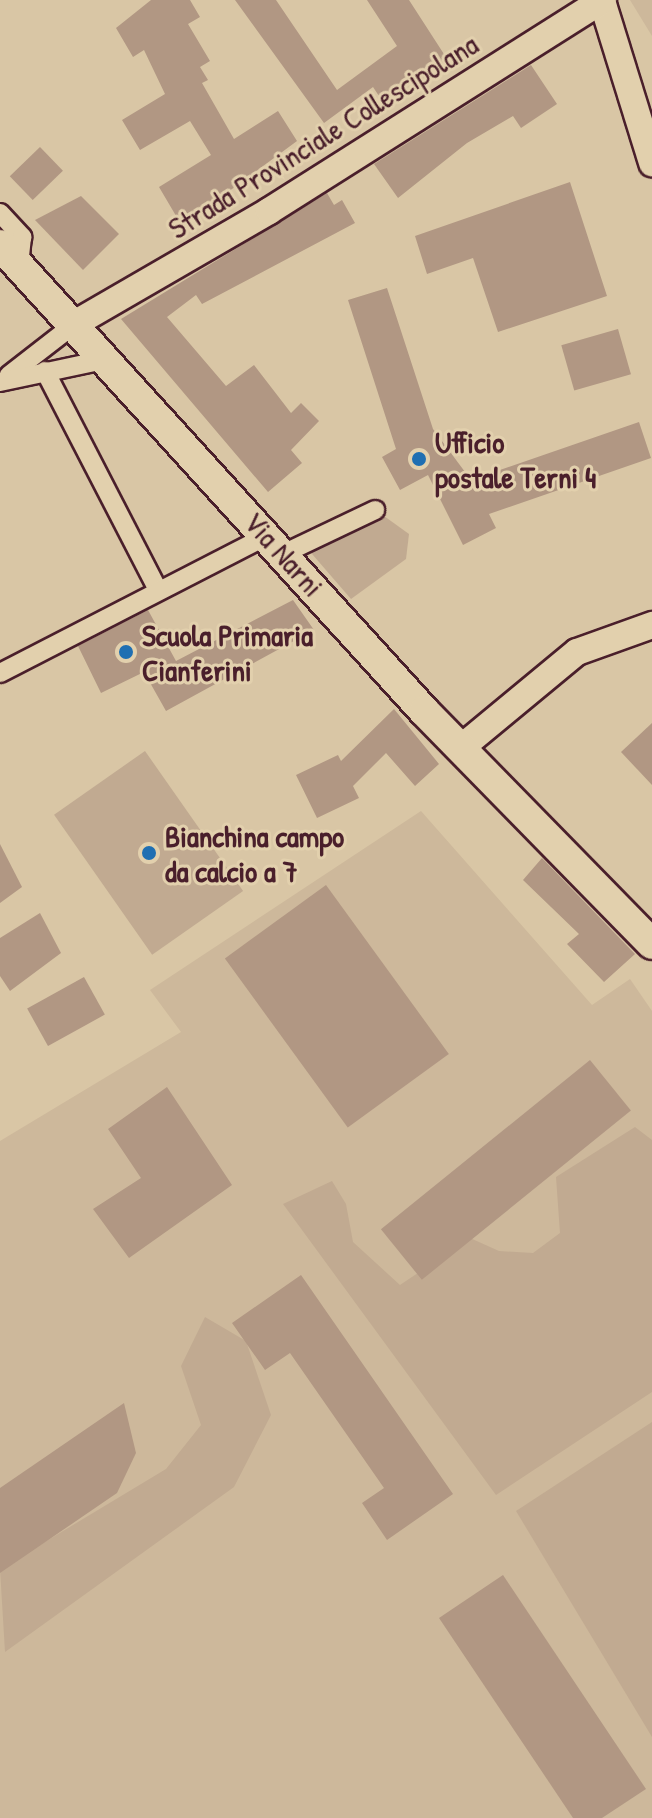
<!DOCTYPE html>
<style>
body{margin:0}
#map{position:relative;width:652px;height:1818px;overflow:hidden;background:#d9c6a5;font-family:"Patrick Hand",sans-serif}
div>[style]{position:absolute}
.built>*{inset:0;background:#cdb89b}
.green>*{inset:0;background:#c1aa91;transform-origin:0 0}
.building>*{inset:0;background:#b19783;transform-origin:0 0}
.roads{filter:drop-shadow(2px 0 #4a1f2b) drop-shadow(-2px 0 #4a1f2b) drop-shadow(0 2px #4a1f2b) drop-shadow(0 -2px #4a1f2b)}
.street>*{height:18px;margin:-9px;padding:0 9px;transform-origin:9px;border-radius:9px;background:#e2d0ad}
.secondary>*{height:26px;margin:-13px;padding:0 13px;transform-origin:13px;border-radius:13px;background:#e2d0ad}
.primary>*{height:30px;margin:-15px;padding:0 15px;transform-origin:15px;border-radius:15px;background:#e2d0ad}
.dots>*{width:22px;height:22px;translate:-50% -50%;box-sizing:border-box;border:4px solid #e2d0ad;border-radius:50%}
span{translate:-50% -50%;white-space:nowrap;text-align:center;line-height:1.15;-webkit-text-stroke:6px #e2d0ad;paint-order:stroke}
.street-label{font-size:30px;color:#4a1f2b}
.poi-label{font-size:30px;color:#4a1f2b;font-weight:700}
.left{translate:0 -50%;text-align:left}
</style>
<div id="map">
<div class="built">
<i style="clip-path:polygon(630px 0,652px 0,652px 36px)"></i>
<i style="clip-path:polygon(421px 811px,592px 1005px,630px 979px,652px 1011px,652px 1818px,0 1818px,0 1141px,181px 1032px,150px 990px)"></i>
</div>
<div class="green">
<i style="clip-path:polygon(384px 516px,409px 534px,406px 559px,351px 599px,306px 547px)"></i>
<i style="left:145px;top:751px;width:171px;height:111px;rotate:55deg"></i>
<i style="clip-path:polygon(635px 1127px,652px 1140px,652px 1392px,496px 1495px,283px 1204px,332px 1181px,346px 1204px,353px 1242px,400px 1285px,470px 1238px,499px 1251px,533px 1253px,560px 1233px,556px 1177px)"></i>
<i style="clip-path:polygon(205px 1317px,246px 1341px,271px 1415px,234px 1487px,5px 1652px,0 1569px,166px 1469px,201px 1425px,181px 1366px)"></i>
<i style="clip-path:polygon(652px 1422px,652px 1737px,516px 1511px)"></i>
</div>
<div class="building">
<i style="clip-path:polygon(151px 0,190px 0,200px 17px,188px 24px,210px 61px,200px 67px,208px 80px,202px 83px,234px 139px,278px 111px,297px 141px,182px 226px,159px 187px,211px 155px,190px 121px,140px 150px,122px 120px,165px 94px,144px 50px,133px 57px,116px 28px)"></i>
<i style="clip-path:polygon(235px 0,276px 0,337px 90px,397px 46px,367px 0,409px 0,451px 65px,422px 84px,416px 75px,381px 99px,373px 87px,324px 123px)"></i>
<i style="clip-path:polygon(531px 65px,557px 104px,521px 128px,513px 116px,467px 143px,398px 198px,374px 164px)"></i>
<i style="left:40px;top:147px;width:33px;height:42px;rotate:46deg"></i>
<i style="clip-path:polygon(570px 182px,607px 296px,498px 332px,473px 258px,427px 274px,415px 236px)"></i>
<i style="clip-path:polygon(327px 193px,334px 205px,342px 200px,355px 223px,202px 304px,196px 295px,167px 317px,226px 386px,254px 365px,291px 413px,301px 403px,319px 421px,291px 450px,302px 463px,268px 492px,121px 319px)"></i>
<i style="clip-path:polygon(81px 196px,119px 234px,83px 270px,35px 220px)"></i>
<i style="clip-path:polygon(387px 288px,433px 429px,471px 480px,639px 422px,651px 458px,489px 514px,496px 528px,463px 545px,428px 475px,400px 490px,382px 457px,396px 449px,348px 300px)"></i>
<i style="left:618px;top:329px;width:47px;height:59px;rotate:74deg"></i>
<i style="clip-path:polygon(293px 600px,314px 630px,166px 711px,144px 672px,101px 693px,78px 646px,148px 610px,176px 661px)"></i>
<i style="clip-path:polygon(394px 709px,439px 764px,415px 786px,386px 753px,353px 786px,359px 798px,317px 818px,296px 775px,338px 755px,341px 761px)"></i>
<i style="clip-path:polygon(652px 723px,652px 785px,621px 752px)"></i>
<i style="clip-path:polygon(0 844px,22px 887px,0 903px)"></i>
<i style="clip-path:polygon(542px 858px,635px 954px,604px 982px,567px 944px,579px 934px,523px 880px)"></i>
<i style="left:326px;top:885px;width:209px;height:125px;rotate:54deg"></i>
<i style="clip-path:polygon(40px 913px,61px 953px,10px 991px,0 976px,0 938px)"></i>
<i style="left:84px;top:977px;width:43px;height:65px;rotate:61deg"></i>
<i style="left:590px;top:1060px;width:65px;height:269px;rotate:51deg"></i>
<i style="clip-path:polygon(167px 1087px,232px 1185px,129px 1258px,93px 1209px,141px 1178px,108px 1129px)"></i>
<i style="clip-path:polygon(301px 1275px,453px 1494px,387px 1540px,362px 1503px,384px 1488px,290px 1353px,265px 1370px,232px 1323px)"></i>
<i style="clip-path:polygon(124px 1403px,136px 1453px,117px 1493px,0 1573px,0 1488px)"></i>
<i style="clip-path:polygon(503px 1575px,646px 1789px,602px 1818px,573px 1818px,439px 1618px)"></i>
</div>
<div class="roads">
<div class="street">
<i style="left:0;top:213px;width:33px;rotate:47deg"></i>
<i style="left:22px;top:237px;width:28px;rotate:96deg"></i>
<i style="left:45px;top:371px;width:246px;rotate:62.7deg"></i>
<i style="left:9px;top:375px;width:85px;rotate:-37.8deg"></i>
<i style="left:0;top:382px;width:110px;rotate:-12deg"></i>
<i style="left:285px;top:553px;width:100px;rotate:-25.5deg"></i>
<i style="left:0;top:673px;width:301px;rotate:-27.2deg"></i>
</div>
<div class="secondary">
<i style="left:602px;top:1px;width:170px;rotate:72.8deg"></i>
<i style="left:76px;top:323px;width:223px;rotate:-30.1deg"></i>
<i style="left:269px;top:211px;width:395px;rotate:-32.3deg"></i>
<i style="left:462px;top:747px;width:149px;rotate:-39.6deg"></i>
<i style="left:577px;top:652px;width:80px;rotate:-19.8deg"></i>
</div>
<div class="primary">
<i style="left:0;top:245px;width:630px;rotate:47.7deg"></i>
<i style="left:424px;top:711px;width:326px;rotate:45.6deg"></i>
</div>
</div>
<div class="dots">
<i style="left:419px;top:459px;background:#1f6fb2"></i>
<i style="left:126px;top:652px;background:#1f6fb2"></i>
<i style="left:149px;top:853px;background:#1f6fb2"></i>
</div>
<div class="street-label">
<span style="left:323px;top:136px;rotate:-32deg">Strada Provinciale Collescipolana</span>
<span style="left:284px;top:554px;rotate:48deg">Via Narni</span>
</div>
<div class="poi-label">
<span class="left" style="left:435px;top:459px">Ufficio<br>postale Terni 4</span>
<span class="left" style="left:142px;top:652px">Scuola Primaria<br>Cianferini</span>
<span class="left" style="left:165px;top:853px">Bianchina campo<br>da calcio a 7</span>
</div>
</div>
